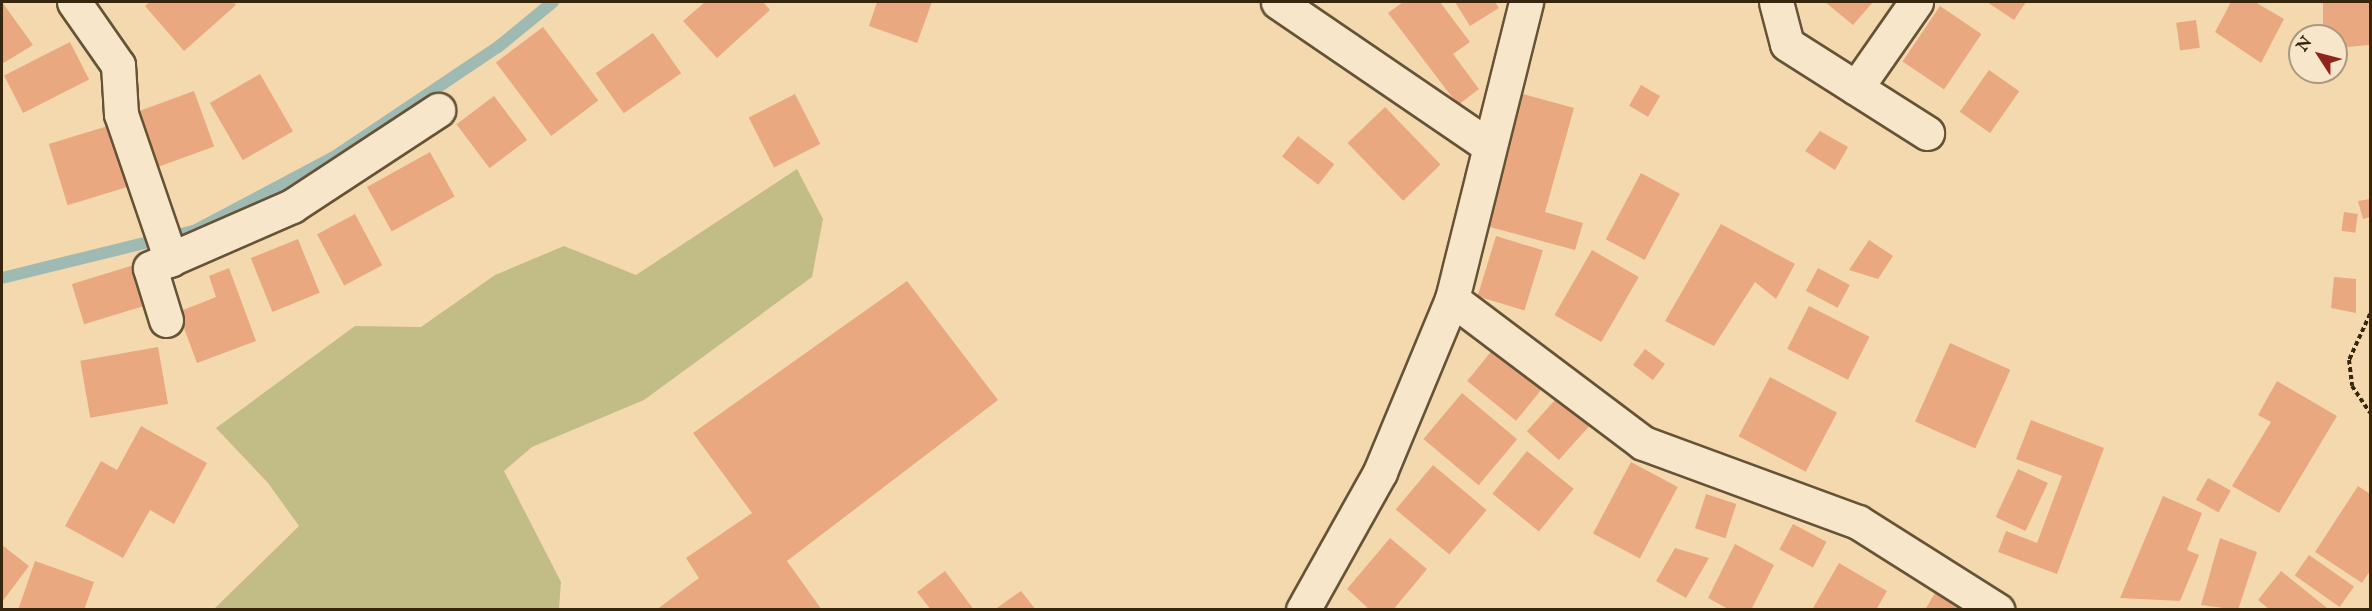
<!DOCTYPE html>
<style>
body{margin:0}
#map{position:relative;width:2372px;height:611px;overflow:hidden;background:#f5d9ae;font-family:"IM FELL English",serif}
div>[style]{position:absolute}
.green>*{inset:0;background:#c2bd86}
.stream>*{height:12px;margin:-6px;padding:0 6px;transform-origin:6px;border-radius:6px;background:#9fb9b3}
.building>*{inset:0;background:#eaa881;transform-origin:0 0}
.path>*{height:4px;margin-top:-2px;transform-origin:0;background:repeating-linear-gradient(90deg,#37260e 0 4.5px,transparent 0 7.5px)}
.roads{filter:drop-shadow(2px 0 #665336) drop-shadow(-2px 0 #665336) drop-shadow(0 2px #665336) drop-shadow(0 -2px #665336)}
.minor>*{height:33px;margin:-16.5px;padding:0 16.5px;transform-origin:16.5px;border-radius:16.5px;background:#f8e6ca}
span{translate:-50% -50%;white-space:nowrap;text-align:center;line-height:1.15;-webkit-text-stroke:5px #f8e6ca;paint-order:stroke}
.frame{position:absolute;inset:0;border:3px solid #37260e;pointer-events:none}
.north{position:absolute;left:2288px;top:24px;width:60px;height:60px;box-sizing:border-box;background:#f8e6ca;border:2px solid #ab997f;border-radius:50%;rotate:306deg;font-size:16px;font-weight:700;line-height:24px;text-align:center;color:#37260e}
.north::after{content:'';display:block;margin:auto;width:21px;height:27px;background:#8f2418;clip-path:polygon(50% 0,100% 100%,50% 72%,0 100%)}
</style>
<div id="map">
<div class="green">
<i style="clip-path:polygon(797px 169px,823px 219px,812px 277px,644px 400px,532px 447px,504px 471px,561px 582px,559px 609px,214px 609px,299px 526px,268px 483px,216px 428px,355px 326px,421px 327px,495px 275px,564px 246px,636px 275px)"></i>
</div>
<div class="stream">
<i style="left:2px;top:278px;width:198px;rotate:-13.8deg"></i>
<i style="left:194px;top:231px;width:158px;rotate:-27.9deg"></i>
<i style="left:334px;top:157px;width:197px;rotate:-33.9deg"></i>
<i style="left:498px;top:47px;width:71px;rotate:-39.3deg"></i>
</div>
<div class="building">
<i style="clip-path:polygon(2px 2px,33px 45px,2px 64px)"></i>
<i style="clip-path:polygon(150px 2px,233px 2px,236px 5px,184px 51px,145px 6px)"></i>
<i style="clip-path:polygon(705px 2px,763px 2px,770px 10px,717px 58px,683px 21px)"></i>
<i style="clip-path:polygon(877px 2px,932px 2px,917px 43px,869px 26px)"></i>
<i style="clip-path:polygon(1403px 2px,1440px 2px,1470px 42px,1453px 54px,1479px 89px,1458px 105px,1388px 13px)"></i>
<i style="clip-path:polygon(1455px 2px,1495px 2px,1499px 8px,1470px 26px)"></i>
<i style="clip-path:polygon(1825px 2px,1873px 2px,1853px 25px)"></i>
<i style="clip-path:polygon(1987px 2px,2026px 2px,2014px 20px)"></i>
<i style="clip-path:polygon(2231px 2px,2255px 2px,2284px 19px,2261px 63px,2215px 32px)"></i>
<i style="clip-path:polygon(2323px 2px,2370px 2px,2370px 45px,2336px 48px,2336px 36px,2323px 36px)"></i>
<i style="left:1940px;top:6px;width:50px;height:67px;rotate:34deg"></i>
<i style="left:2196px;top:20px;width:28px;height:20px;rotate:82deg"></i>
<i style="left:543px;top:27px;width:92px;height:59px;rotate:53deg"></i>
<i style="left:653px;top:33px;width:49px;height:70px;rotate:55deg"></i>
<i style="left:70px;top:42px;width:42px;height:74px;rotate:63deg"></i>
<i style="left:1989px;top:70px;width:37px;height:51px;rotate:35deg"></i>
<i style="left:260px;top:74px;width:66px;height:58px;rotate:60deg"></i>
<i style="left:1641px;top:85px;width:22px;height:24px;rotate:30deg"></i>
<i style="left:194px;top:91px;width:59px;height:62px;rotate:70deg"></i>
<i style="left:795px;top:94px;width:56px;height:52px;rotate:63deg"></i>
<i style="clip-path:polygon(1523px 94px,1574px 108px,1545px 212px,1583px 223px,1575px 250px,1486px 226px)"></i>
<i style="left:494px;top:96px;width:55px;height:47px;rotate:53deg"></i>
<i style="left:1385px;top:107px;width:80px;height:52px;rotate:46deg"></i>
<i style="left:111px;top:125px;width:64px;height:65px;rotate:73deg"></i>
<i style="clip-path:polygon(1820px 131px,1848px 147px,1835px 170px,1805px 151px)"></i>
<i style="left:1298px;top:136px;width:46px;height:26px;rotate:38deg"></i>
<i style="left:430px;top:152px;width:51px;height:72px;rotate:61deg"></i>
<i style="left:1641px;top:173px;width:44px;height:75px;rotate:28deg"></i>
<i style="clip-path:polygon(2370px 199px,2370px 217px,2363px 219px,2358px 201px)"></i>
<i style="left:2344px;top:212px;width:14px;height:19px;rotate:8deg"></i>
<i style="left:355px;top:214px;width:58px;height:43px;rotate:62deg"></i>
<i style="clip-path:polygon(1721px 224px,1795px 264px,1776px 299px,1755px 282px,1714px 346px,1665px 321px)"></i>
<i style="left:1496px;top:236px;width:49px;height:63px;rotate:17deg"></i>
<i style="left:298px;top:239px;width:58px;height:51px;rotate:68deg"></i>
<i style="clip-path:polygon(1869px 240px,1893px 256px,1878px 279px,1849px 270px)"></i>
<i style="left:1592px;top:250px;width:54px;height:75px;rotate:30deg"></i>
<i style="left:134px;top:265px;width:42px;height:65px;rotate:73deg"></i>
<i style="clip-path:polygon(229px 268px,256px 341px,197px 363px,178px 312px,216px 297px,209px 276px)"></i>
<i style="left:1818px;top:268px;width:36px;height:26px;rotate:28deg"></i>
<i style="clip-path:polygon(2334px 277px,2356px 279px,2356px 313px,2331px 308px)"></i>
<i style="clip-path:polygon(907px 281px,998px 400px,787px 561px,822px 610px,656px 610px,699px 578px,686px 558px,752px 513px,693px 433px)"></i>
<i style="left:1809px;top:306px;width:68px;height:48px;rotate:27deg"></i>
<i style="left:1498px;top:343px;width:63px;height:49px;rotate:39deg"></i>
<i style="left:1950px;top:343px;width:66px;height:86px;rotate:24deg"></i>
<i style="left:158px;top:347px;width:58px;height:79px;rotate:80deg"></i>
<i style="left:1645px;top:349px;width:25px;height:20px;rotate:37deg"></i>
<i style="left:1770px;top:377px;width:76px;height:67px;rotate:28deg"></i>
<i style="clip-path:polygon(2277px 381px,2337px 416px,2279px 513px,2232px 486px,2271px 422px,2258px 415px)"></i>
<i style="left:1563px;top:391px;width:43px;height:54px;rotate:42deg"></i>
<i style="left:1462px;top:393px;width:72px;height:60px;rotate:40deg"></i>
<i style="clip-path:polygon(2031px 420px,2104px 448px,2057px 574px,1998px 552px,2006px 531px,2037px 543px,2062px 476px,2016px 459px)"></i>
<i style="clip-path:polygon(141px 426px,207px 463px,174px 524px,150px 510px,123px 558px,65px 526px,101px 461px,117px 470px)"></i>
<i style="left:1527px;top:451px;width:60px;height:55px;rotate:39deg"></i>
<i style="left:1631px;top:462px;width:53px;height:81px;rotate:28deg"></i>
<i style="left:1433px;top:465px;width:70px;height:58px;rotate:40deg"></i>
<i style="left:2018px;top:469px;width:33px;height:53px;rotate:25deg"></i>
<i style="left:2208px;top:478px;width:26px;height:25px;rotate:29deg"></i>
<i style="clip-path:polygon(2358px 486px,2370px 494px,2370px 571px,2362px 583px,2315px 552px)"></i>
<i style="left:1706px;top:494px;width:32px;height:36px;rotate:18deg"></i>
<i style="clip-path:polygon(2163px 496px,2202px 513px,2187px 550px,2199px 555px,2180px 601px,2120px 598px)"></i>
<i style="left:1793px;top:524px;width:38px;height:29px;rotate:28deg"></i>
<i style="clip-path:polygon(1390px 538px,1427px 569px,1393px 610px,1370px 610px,1347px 589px)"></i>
<i style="clip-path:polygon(2220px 538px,2257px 552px,2238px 610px,2201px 605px)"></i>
<i style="clip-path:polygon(1735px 544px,1774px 565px,1751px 610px,1730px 610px,1708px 598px)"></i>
<i style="clip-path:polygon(2px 545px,29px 566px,2px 602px)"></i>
<i style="clip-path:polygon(1675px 548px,1709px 558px,1686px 598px,1656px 581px)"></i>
<i style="left:2309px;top:555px;width:55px;height:25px;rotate:35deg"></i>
<i style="clip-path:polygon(35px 561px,94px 582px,84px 610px,18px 610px)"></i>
<i style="clip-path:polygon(1839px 563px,1887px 591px,1876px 610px,1812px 610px)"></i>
<i style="clip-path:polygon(945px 571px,974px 610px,931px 610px,917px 592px)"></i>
<i style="clip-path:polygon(2281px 571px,2327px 608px,2326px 610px,2270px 610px,2258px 600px)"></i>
<i style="clip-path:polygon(1939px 586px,1979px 610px,1925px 610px)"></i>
<i style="clip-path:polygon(1021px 591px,1036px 610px,994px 610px)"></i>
</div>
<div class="path">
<i style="left:2370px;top:314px;width:51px;rotate:114.5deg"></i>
<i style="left:2349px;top:360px;width:26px;rotate:83deg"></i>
<i style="left:2352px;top:386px;width:32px;rotate:56deg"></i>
</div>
<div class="roads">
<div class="minor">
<i style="left:74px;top:2px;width:77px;rotate:55.1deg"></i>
<i style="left:118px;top:65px;width:49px;rotate:86.5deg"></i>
<i style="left:121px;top:114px;width:154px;rotate:71.1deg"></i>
<i style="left:1278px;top:2px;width:254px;rotate:34.3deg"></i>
<i style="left:1776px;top:2px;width:43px;rotate:75.3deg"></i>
<i style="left:1787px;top:44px;width:166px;rotate:32.4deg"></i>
<i style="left:1856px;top:88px;width:105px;rotate:-55.1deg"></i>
<i style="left:1452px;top:299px;width:239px;rotate:37deg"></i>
<i style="left:1643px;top:443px;width:229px;rotate:20.2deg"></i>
<i style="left:1858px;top:522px;width:165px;rotate:32.3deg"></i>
<i style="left:166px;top:320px;width:54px;rotate:-107.1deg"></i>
<i style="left:150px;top:268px;width:155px;rotate:-23.6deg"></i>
<i style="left:292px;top:206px;width:175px;rotate:-33.3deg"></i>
<i style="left:1303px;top:610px;width:158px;rotate:-60.8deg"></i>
<i style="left:1380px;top:472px;width:187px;rotate:-67.4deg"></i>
<i style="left:1452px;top:299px;width:306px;rotate:-76deg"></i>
</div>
</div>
<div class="frame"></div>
<div class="north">N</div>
</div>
